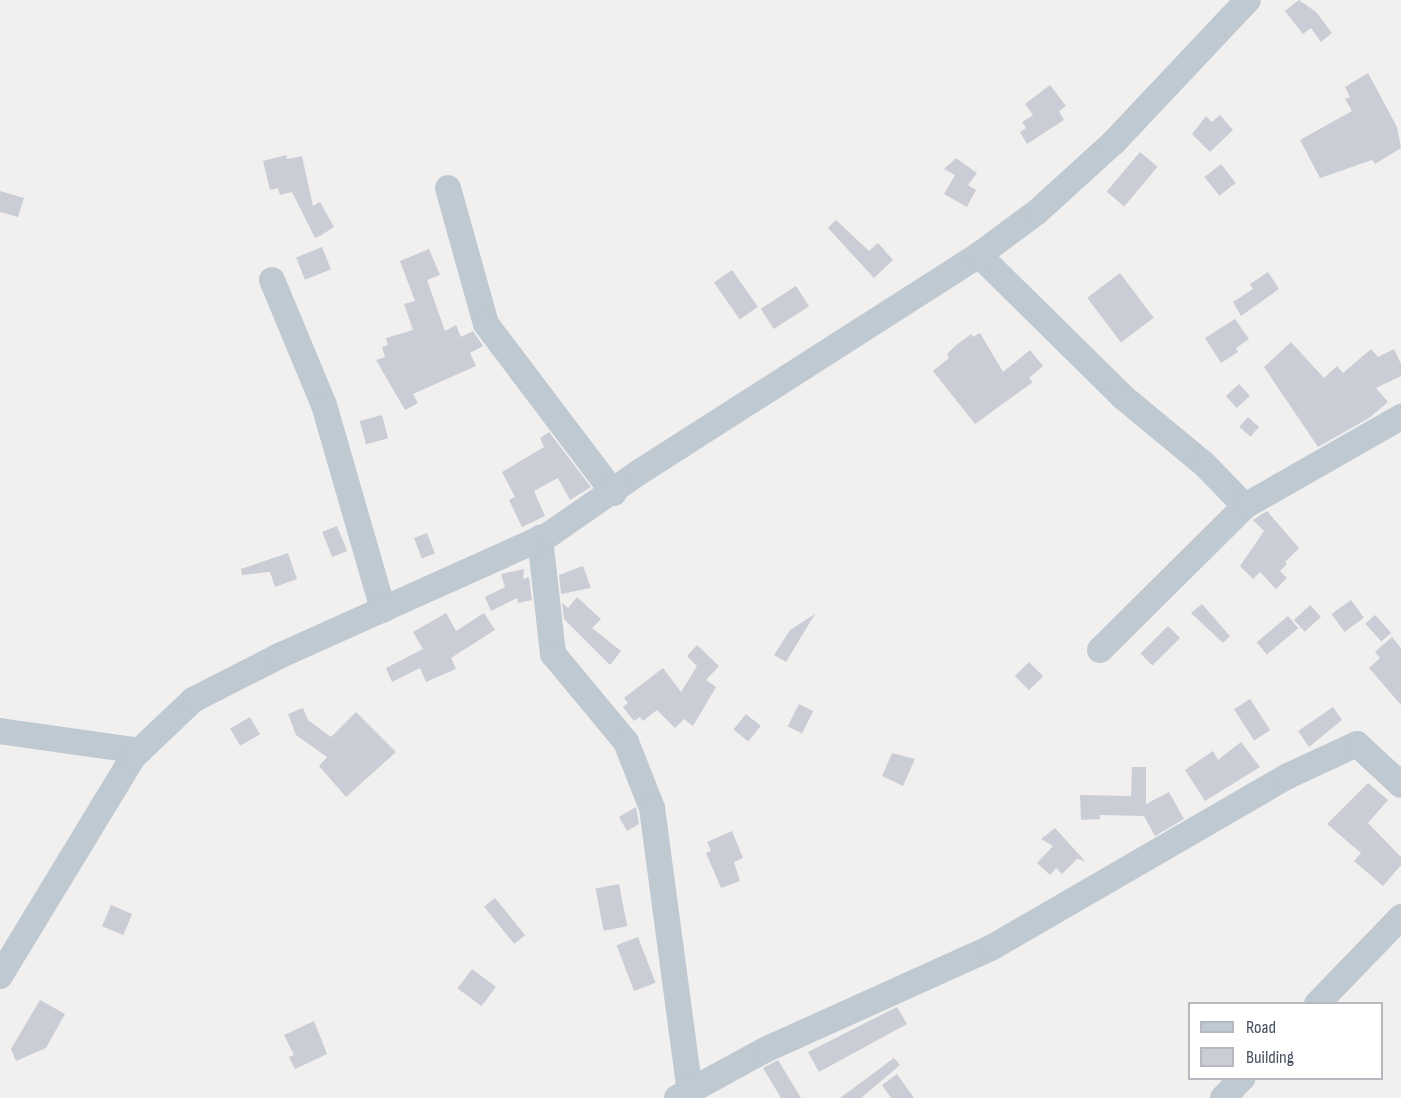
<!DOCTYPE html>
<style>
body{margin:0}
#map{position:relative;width:1401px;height:1098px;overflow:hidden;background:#f2efef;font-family:"Sofia Sans Condensed",sans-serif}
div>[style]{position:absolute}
.building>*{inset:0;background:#cacdd5;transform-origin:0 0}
.minor>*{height:26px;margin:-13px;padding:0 13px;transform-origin:13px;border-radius:13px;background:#bec9d2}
span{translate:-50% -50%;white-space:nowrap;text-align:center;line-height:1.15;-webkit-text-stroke:4.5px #fff;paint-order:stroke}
.legend{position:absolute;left:1188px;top:1002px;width:195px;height:78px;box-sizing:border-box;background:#fff;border:2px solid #b5b9bf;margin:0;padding:8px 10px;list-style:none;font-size:18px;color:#45515e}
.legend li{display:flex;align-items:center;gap:12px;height:30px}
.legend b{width:30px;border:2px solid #b5b9bf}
</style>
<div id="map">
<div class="building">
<i style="clip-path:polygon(1299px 0,1316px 12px,1332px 33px,1321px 42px,1311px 28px,1303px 34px,1285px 11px)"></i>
<i style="clip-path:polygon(1368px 73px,1397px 127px,1401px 148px,1375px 164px,1372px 160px,1320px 178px,1300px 140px,1352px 111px,1345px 99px,1350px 97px,1345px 87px)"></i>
<i style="clip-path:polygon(1050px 85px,1066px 106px,1059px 111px,1064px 120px,1027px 144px,1020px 132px,1026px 128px,1022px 122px,1033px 115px,1025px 104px)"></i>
<i style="clip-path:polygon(1220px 115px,1233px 130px,1210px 152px,1192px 134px,1206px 116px,1212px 122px)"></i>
<i style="left:1140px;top:152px;width:23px;height:52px;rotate:40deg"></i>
<i style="clip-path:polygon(286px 155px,287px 159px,302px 156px,313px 206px,320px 202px,334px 227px,320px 236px,315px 238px,292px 192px,280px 195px,278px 188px,270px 190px,263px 161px)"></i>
<i style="clip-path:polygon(956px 158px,977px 173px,968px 185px,976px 190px,967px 207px,944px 194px,955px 175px,944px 169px)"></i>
<i style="left:1221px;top:164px;width:24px;height:21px;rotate:52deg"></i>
<i style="clip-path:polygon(0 191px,24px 198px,18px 217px,0 212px)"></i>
<i style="clip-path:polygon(836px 220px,869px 251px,878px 243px,893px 260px,874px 278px,828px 228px)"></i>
<i style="left:322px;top:247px;width:24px;height:28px;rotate:68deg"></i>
<i style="clip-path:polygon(429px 249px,440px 275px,427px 280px,445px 331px,456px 325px,461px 337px,473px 331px,483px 346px,470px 353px,476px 366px,413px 394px,418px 403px,405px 410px,376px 360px,385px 357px,382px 347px,388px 345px,386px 338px,413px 330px,404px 304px,415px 301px,400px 261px)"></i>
<i style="left:732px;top:270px;width:45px;height:22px;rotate:55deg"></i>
<i style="clip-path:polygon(1268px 272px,1279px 289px,1241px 316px,1233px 302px,1253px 289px,1250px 284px)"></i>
<i style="left:1120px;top:273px;width:56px;height:41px;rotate:53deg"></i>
<i style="left:796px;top:286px;width:24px;height:42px;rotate:57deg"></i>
<i style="clip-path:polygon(1235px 319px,1249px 339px,1236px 348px,1238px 352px,1221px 363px,1205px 338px)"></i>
<i style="clip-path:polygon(980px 333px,1003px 372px,1030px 350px,1043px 366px,1029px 378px,1033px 382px,975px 424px,933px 371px,949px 358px,947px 354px,955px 346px,971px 334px,973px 337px)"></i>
<i style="clip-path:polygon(1291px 342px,1324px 378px,1337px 366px,1343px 373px,1371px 349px,1378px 357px,1394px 349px,1401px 364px,1401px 376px,1376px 388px,1388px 402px,1369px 418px,1318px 447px,1264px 367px)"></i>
<i style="left:1239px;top:384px;width:16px;height:18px;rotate:47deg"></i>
<i style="left:382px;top:415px;width:24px;height:23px;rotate:75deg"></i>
<i style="left:1248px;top:417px;width:15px;height:13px;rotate:42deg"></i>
<i style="clip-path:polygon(549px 432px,591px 487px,570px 500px,558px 478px,534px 491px,545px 516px,522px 527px,509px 500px,515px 497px,502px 472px,544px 447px,540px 438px)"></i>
<i style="clip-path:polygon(1267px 511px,1299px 548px,1285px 562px,1287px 564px,1280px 571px,1287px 578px,1276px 589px,1260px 572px,1253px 579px,1240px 566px,1264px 531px,1253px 520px)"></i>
<i style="left:337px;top:526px;width:27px;height:16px;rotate:68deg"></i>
<i style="left:427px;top:533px;width:22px;height:14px;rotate:69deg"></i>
<i style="clip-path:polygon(288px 553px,297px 579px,275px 587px,270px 572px,242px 575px,241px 569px)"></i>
<i style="clip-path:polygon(583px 566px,591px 588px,561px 594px,559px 575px)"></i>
<i style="clip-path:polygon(524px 569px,523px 579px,529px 577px,532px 600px,518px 603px,517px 598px,491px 611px,485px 597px,505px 587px,501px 574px)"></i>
<i style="clip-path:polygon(577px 597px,601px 619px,592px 628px,621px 651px,610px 665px,564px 619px,562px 603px,568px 608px)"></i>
<i style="left:1351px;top:600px;width:22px;height:24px;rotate:54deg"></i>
<i style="clip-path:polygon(1202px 604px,1230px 636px,1223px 643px,1191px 613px)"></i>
<i style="left:1310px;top:605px;width:16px;height:22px;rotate:47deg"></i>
<i style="clip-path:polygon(446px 613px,456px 631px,484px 613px,495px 630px,451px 658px,456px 669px,426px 682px,420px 668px,392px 682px,386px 668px,423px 649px,413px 632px)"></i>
<i style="clip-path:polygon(815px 614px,786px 662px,774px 655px,790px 630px)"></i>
<i style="left:1375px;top:615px;width:24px;height:13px;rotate:48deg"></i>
<i style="left:1288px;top:616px;width:16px;height:41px;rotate:50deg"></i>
<i style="left:1168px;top:626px;width:17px;height:39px;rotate:45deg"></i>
<i style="clip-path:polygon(1392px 637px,1401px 648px,1401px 705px,1369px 668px,1380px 658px,1375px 652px)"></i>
<i style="clip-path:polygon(697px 645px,719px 666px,706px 680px,716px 687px,693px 726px,684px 719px,675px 728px,657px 710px,643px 721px,640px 717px,634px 721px,623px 707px,628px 703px,624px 698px,663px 668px,681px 692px,697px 666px,687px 656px)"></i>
<i style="left:1029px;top:662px;width:20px;height:20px;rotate:45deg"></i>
<i style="left:1250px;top:699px;width:37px;height:19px;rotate:57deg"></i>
<i style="left:799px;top:704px;width:16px;height:25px;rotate:27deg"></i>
<i style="clip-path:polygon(1333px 707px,1342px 720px,1309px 747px,1298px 731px)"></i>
<i style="clip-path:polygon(303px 708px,308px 720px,331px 737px,356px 712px,396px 752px,346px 797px,319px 766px,327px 757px,296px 735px,288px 714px)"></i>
<i style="left:746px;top:714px;width:19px;height:20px;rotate:39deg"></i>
<i style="left:250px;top:717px;width:20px;height:23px;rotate:60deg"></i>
<i style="clip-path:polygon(1241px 742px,1260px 767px,1205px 801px,1185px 770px,1213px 751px,1218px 760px)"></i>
<i style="clip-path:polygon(892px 753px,915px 759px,903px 786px,882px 776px)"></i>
<i style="clip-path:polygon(1132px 767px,1146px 767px,1146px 804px,1169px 792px,1184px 819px,1155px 836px,1144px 816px,1100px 815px,1100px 819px,1081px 820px,1080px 795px,1131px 796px)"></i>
<i style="clip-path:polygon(1368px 783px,1388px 800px,1368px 823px,1401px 857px,1401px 865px,1383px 886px,1354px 861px,1361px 853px,1327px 824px)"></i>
<i style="clip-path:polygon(636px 807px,639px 824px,627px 831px,619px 817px)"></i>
<i style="clip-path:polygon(1055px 828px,1085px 861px,1077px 859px,1062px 874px,1056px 868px,1050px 875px,1037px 863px,1053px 846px,1041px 839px)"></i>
<i style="clip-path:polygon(732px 831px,743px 858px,734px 862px,740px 881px,721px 888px,706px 853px,711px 851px,707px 842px)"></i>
<i style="left:619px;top:884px;width:43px;height:24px;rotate:79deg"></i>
<i style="left:495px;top:898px;width:48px;height:14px;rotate:51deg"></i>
<i style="left:111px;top:905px;width:23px;height:23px;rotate:23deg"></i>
<i style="left:638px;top:937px;width:49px;height:23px;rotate:69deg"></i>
<i style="left:472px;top:969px;width:30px;height:24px;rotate:37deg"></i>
<i style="clip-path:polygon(40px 1000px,65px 1014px,46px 1048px,16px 1061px,11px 1049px)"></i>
<i style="clip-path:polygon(897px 1007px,907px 1024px,819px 1072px,808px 1052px)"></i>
<i style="clip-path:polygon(314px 1021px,327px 1054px,295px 1069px,289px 1057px,294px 1055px,284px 1035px)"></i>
<i style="clip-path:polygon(894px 1058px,900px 1065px,861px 1098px,840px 1098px)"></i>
<i style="clip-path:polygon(778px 1060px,801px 1098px,781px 1098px,763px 1068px)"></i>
<i style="clip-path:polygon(897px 1074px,914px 1098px,891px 1098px,882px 1085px)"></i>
</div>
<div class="minor">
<i style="left:448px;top:188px;width:141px;rotate:74.4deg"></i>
<i style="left:486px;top:324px;width:212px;rotate:52.9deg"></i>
<i style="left:979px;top:255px;width:202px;rotate:44.6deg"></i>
<i style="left:1123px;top:397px;width:105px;rotate:39.6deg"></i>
<i style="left:1204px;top:464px;width:59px;rotate:45.7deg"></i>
<i style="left:272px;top:280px;width:135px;rotate:67.4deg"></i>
<i style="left:324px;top:405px;width:213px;rotate:73.9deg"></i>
<i style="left:540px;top:538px;width:117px;rotate:83.6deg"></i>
<i style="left:553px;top:654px;width:114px;rotate:50.3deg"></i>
<i style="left:626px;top:742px;width:71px;rotate:68.5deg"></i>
<i style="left:652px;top:808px;width:286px;rotate:82.4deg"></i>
<i style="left:1100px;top:650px;width:204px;rotate:-44.8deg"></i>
<i style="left:1245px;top:506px;width:180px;rotate:-29.7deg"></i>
<i style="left:0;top:731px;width:141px;rotate:8.1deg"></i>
<i style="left:0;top:976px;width:256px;rotate:-58.7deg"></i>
<i style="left:133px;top:757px;width:83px;rotate:-43.5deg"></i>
<i style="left:193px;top:700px;width:97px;rotate:-27.1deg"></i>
<i style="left:279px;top:656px;width:297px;rotate:-24.2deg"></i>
<i style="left:550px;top:534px;width:107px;rotate:-34.7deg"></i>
<i style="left:638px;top:473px;width:405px;rotate:-32.6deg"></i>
<i style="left:979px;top:255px;width:72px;rotate:-36.6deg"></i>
<i style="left:1037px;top:212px;width:104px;rotate:-42.3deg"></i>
<i style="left:1114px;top:142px;width:195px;rotate:-46.7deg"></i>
<i style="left:1317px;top:1004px;width:121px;rotate:-46deg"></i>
<i style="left:677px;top:1098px;width:100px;rotate:-28.6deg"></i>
<i style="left:765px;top:1050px;width:248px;rotate:-24.3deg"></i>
<i style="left:991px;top:948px;width:343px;rotate:-30.1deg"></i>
<i style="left:1288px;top:776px;width:76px;rotate:-24.9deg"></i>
<i style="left:1357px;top:744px;width:60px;rotate:43deg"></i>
<i style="left:1223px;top:1098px;width:28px;rotate:-46deg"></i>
</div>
<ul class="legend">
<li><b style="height:8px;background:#bec9d2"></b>Road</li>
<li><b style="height:16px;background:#cacdd5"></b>Building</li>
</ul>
</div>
